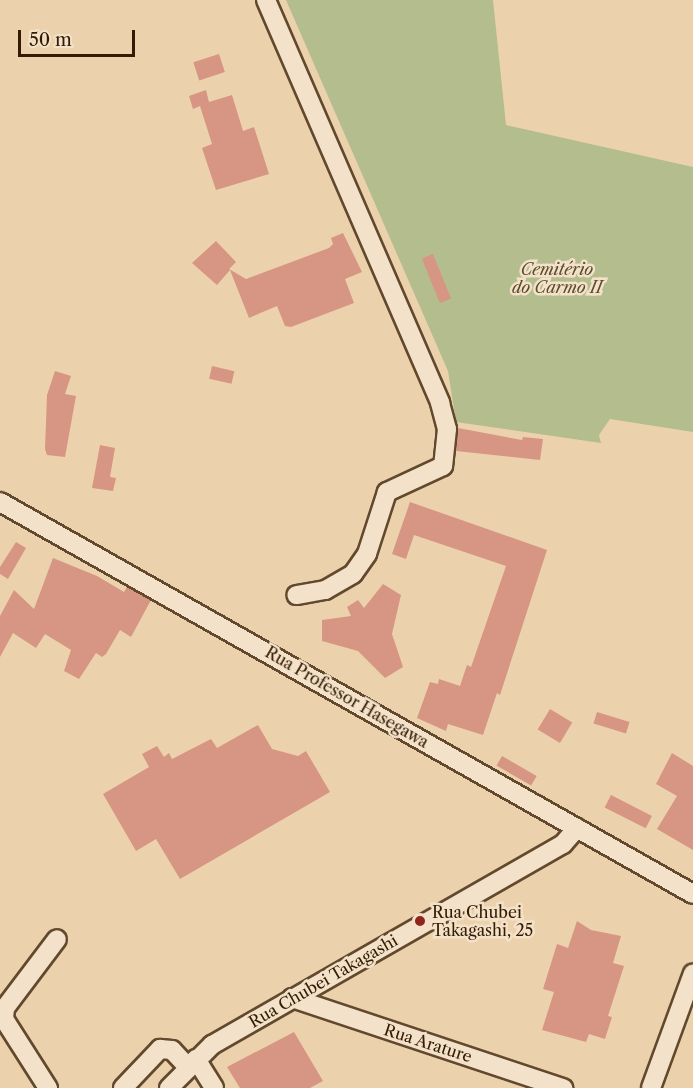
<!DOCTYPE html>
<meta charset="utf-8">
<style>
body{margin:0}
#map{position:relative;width:693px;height:1088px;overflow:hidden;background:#ecd2ac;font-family:"Libre Caslon Text",serif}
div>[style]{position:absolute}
.green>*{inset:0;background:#b3bd8d}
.building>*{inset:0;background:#d79583;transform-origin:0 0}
.roads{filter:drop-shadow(2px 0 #62492d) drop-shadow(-2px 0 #62492d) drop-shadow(0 2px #62492d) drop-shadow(0 -2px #62492d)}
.minor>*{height:18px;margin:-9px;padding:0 9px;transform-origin:9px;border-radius:9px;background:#f3e2c9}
.dots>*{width:16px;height:16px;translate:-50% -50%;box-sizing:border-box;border:3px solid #f3e2c9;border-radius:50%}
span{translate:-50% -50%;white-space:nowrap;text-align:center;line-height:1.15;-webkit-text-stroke:5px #f3e2c9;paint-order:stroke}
.park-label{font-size:16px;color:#5a4c2c;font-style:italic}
.street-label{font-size:16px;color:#341b03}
.poi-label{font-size:16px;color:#341b03}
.left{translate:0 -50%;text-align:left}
.scale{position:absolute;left:18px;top:30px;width:117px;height:27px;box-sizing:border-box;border:3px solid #341b03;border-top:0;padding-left:8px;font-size:18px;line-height:21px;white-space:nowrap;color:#341b03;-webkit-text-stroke:4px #f3e2c9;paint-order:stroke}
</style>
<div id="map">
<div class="green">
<i style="clip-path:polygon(286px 0,493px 0,506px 125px,693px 167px,693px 432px,610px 419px,599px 435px,601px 443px,456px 422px,448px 371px)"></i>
</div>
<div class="building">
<i style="left:219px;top:54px;width:19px;height:27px;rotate:72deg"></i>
<i style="clip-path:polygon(206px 90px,209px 102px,232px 95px,243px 131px,254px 127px,269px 174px,216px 190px,202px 148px,212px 144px,200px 106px,193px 109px,189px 96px)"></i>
<i style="clip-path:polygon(343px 233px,362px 272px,345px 279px,354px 303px,291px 327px,285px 326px,277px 306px,249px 318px,230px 270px,217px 285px,192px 263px,216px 241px,236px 262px,229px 269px,246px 279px,329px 248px,333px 244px,331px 238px)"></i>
<i style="left:433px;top:254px;width:48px;height:12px;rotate:68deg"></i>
<i style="left:212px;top:366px;width:23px;height:13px;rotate:13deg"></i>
<i style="clip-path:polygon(55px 371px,71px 376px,65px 394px,76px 396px,65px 457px,47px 455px,45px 449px,47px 395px)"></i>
<i style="clip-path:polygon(458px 428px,522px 440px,523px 437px,543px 439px,540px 460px,456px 451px)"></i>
<i style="clip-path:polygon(100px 445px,115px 448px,110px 477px,116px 478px,113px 491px,92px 488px)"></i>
<i style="clip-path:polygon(410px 502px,547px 550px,500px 695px,497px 693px,483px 735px,448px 724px,446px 731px,417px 718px,430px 682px,438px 684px,439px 679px,460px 686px,467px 665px,471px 667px,506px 566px,414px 535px,406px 559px,392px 554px)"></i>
<i style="clip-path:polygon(16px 542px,26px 548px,8px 579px,0 574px,0 567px)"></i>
<i style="clip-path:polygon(53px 558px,97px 576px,124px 592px,127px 587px,151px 600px,131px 637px,120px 630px,106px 654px,102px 657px,96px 653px,79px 679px,64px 671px,71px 650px,45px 634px,36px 648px,13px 633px,0 657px,0 616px,14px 590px,34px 609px)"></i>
<i style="clip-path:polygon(383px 584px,401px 595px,392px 634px,403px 667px,385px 678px,358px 651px,322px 641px,322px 620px,351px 616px,347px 607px,358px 600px,364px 608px)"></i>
<i style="left:550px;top:709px;width:26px;height:24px;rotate:31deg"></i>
<i style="left:597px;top:712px;width:34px;height:12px;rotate:17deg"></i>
<i style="clip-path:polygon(258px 725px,272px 749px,298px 756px,306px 751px,330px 792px,180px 879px,156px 839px,136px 851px,103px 794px,149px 767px,142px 754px,157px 746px,164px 757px,169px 753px,172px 759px,211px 739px,217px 748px)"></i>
<i style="clip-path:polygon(672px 753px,693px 766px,693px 850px,657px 829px,677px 796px,656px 784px)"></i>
<i style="left:502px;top:756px;width:40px;height:11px;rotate:30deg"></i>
<i style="left:611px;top:795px;width:46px;height:14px;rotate:27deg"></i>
<i style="clip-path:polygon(577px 921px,591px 930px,621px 936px,613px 963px,624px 966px,608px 1016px,612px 1017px,605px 1039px,589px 1034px,586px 1042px,542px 1030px,554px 992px,543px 989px,557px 944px,568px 948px)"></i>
<i style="clip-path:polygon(294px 1032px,323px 1081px,310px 1088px,240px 1088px,227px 1067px)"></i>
</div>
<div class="roads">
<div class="minor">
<i style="left:266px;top:0;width:439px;rotate:66.6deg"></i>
<i style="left:440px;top:403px;width:27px;rotate:75deg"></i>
<i style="left:447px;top:429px;width:37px;rotate:96deg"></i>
<i style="left:443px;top:466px;width:62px;rotate:155.1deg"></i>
<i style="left:387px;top:492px;width:65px;rotate:107.9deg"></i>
<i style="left:367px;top:554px;width:24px;rotate:125deg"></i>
<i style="left:353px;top:574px;width:32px;rotate:150deg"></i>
<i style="left:325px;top:590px;width:29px;rotate:170deg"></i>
<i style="left:0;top:502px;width:796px;rotate:29.49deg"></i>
<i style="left:292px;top:998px;width:286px;rotate:18.4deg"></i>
<i style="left:196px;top:1059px;width:34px;rotate:58deg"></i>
<i style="left:48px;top:1088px;width:82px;rotate:-122.5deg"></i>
<i style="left:4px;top:1019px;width:11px;rotate:-85deg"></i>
<i style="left:5px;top:1008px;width:86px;rotate:-53deg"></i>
<i style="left:123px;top:1088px;width:54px;rotate:-46.5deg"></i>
<i style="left:160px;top:1049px;width:12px;rotate:5deg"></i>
<i style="left:172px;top:1050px;width:23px;rotate:47deg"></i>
<i style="left:169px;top:1088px;width:61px;rotate:-45deg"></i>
<i style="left:212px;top:1045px;width:404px;rotate:-29.8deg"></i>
<i style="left:563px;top:844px;width:21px;rotate:-49deg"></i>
<i style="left:651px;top:1088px;width:122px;rotate:-69.9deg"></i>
</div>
</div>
<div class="dots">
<i style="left:420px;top:921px;background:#8f2418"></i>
</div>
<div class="park-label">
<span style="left:557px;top:278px">Cemitério<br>do Carmo II</span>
</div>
<div class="street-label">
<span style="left:347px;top:697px;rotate:30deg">Rua Professor Hasegawa</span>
<span style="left:323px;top:981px;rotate:-30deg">Rua Chubei Takagashi</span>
<span style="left:428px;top:1043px;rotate:18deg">Rua Arature</span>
</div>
<div class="poi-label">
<span class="left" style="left:432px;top:921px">Rua Chubei<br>Takagashi, 25</span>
</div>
<div class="scale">50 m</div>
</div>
